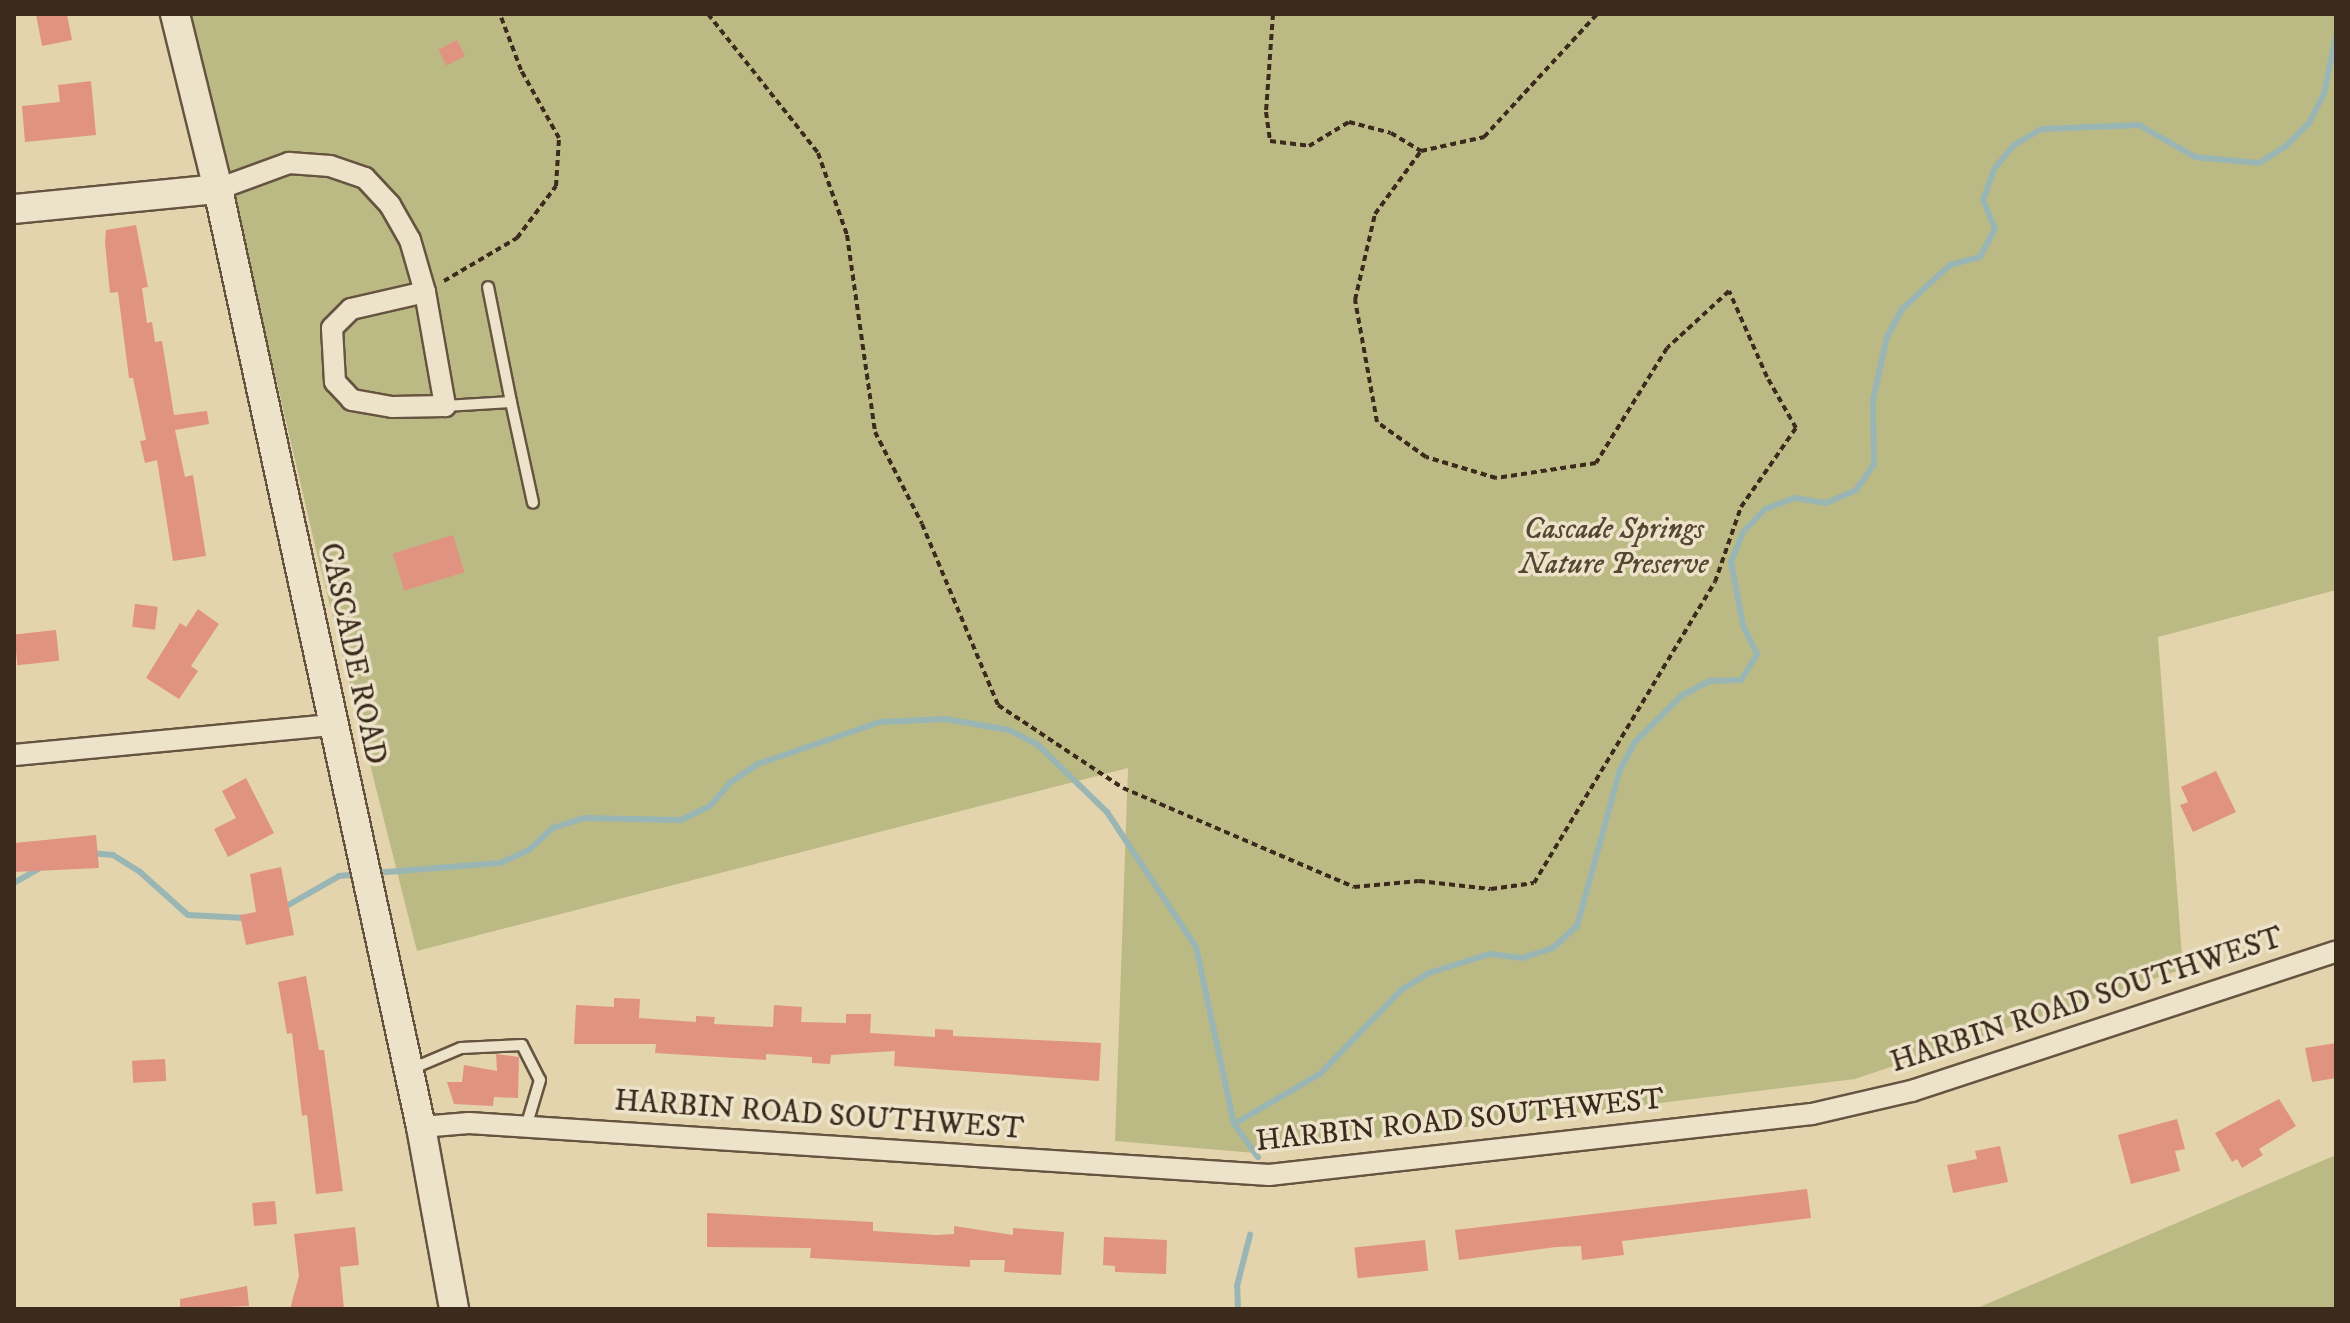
<!DOCTYPE html>
<style>
body{margin:0}
#map{position:relative;width:2350px;height:1323px;overflow:hidden;background:#e3d4ad;font-family:"IM FELL DW Pica",serif}
div>[style]{position:absolute}
.green>*{inset:0;background:#bcba84}
.stream>*{height:6px;margin:-3px;padding:0 3px;transform-origin:3px;border-radius:3px;background:#99b6b4}
.building>*{inset:0;background:#e19381;transform-origin:0 0}
.path>*{height:4px;margin-top:-2px;transform-origin:0;background:repeating-linear-gradient(90deg,#3c2a1d 0 6px,transparent 0 10px)}
.roads{filter:drop-shadow(2px 0 #665441) drop-shadow(-2px 0 #665441) drop-shadow(0 2px #665441) drop-shadow(0 -2px #665441)}
.lane>*{height:10px;margin:-5px;padding:0 5px;transform-origin:5px;border-radius:5px;background:#ede3ca}
.street>*{height:20px;margin:-10px;padding:0 10px;transform-origin:10px;border-radius:10px;background:#ede3ca}
.secondary>*{height:28px;margin:-14px;padding:0 14px;transform-origin:14px;border-radius:14px;background:#ede3ca}
span{translate:-50% -50%;white-space:nowrap;text-align:center;line-height:1.15;-webkit-text-stroke:7px #ede3ca;paint-order:stroke}
.park-label{font-size:30px;color:#564732;font-style:italic}
.street-label{font-size:30px;color:#3c2a1d}
.frame{position:absolute;inset:0;border:16px solid #3c2a1d;pointer-events:none}
</style>
<div id="map">
<div class="green">
<i style="clip-path:polygon(191px 14px,2336px 14px,2336px 590px,2158px 637px,2183px 969px,1855px 1079px,1255px 1153px,1115px 1141px,1128px 768px,417px 951px,316px 550px)"></i>
<i style="clip-path:polygon(2336px 1155px,2336px 1309px,1975px 1309px)"></i>
</div>
<div class="stream">
<i style="left:90px;top:853px;width:23px;rotate:5deg"></i>
<i style="left:113px;top:855px;width:32px;rotate:32deg"></i>
<i style="left:140px;top:872px;width:64px;rotate:41.9deg"></i>
<i style="left:188px;top:915px;width:57px;rotate:3deg"></i>
<i style="left:374px;top:873px;width:126px;rotate:-4.5deg"></i>
<i style="left:500px;top:863px;width:32px;rotate:-24deg"></i>
<i style="left:529px;top:850px;width:33px;rotate:-43deg"></i>
<i style="left:553px;top:828px;width:33px;rotate:-18deg"></i>
<i style="left:584px;top:818px;width:97px;rotate:1.2deg"></i>
<i style="left:681px;top:820px;width:32px;rotate:-26deg"></i>
<i style="left:710px;top:806px;width:32px;rotate:-49deg"></i>
<i style="left:731px;top:782px;width:32px;rotate:-34deg"></i>
<i style="left:758px;top:764px;width:129px;rotate:-19deg"></i>
<i style="left:880px;top:722px;width:65px;rotate:-2.6deg"></i>
<i style="left:945px;top:719px;width:65px;rotate:9.8deg"></i>
<i style="left:1009px;top:730px;width:31px;rotate:27deg"></i>
<i style="left:1037px;top:744px;width:98px;rotate:44.2deg"></i>
<i style="left:1107px;top:812px;width:162px;rotate:56.6deg"></i>
<i style="left:1196px;top:947px;width:181px;rotate:77.9deg"></i>
<i style="left:1234px;top:1124px;width:41px;rotate:54deg"></i>
<i style="left:14px;top:883px;width:32px;rotate:-30deg"></i>
<i style="left:283px;top:908px;width:64px;rotate:-29.7deg"></i>
<i style="left:339px;top:876px;width:20px;rotate:-6deg"></i>
<i style="left:1234px;top:1124px;width:99px;rotate:-30.2deg"></i>
<i style="left:1320px;top:1074px;width:117px;rotate:-46deg"></i>
<i style="left:1401px;top:990px;width:33px;rotate:-31deg"></i>
<i style="left:1429px;top:973px;width:64px;rotate:-17.3deg"></i>
<i style="left:1490px;top:954px;width:32px;rotate:7deg"></i>
<i style="left:1522px;top:958px;width:33px;rotate:-18deg"></i>
<i style="left:1553px;top:948px;width:33px;rotate:-43deg"></i>
<i style="left:1577px;top:926px;width:162px;rotate:-74.6deg"></i>
<i style="left:1620px;top:770px;width:32px;rotate:-62deg"></i>
<i style="left:1635px;top:742px;width:65px;rotate:-45deg"></i>
<i style="left:1681px;top:696px;width:32px;rotate:-28deg"></i>
<i style="left:1709px;top:681px;width:32px;rotate:-2deg"></i>
<i style="left:1741px;top:680px;width:31px;rotate:-58deg"></i>
<i style="left:1757px;top:654px;width:32px;rotate:-116deg"></i>
<i style="left:1743px;top:625px;width:64px;rotate:-100.8deg"></i>
<i style="left:1731px;top:562px;width:32px;rotate:-68deg"></i>
<i style="left:1743px;top:532px;width:32px;rotate:-46deg"></i>
<i style="left:1765px;top:509px;width:32px;rotate:-20deg"></i>
<i style="left:1795px;top:498px;width:31px;rotate:9deg"></i>
<i style="left:1826px;top:503px;width:33px;rotate:-23deg"></i>
<i style="left:1856px;top:490px;width:32px;rotate:-55deg"></i>
<i style="left:1874px;top:464px;width:64px;rotate:-90.9deg"></i>
<i style="left:1873px;top:400px;width:65px;rotate:-77.5deg"></i>
<i style="left:1887px;top:337px;width:32px;rotate:-62deg"></i>
<i style="left:1902px;top:309px;width:65px;rotate:-42.5deg"></i>
<i style="left:1950px;top:265px;width:31px;rotate:-15deg"></i>
<i style="left:1980px;top:257px;width:32px;rotate:-62deg"></i>
<i style="left:1995px;top:229px;width:31px;rotate:-112deg"></i>
<i style="left:1983px;top:200px;width:33px;rotate:-70deg"></i>
<i style="left:1994px;top:169px;width:31px;rotate:-50deg"></i>
<i style="left:2014px;top:145px;width:32px;rotate:-30deg"></i>
<i style="left:2042px;top:129px;width:97px;rotate:-2.4deg"></i>
<i style="left:2139px;top:125px;width:64px;rotate:29.7deg"></i>
<i style="left:2195px;top:157px;width:64px;rotate:5.4deg"></i>
<i style="left:2259px;top:163px;width:32px;rotate:-32deg"></i>
<i style="left:2286px;top:146px;width:33px;rotate:-45deg"></i>
<i style="left:2309px;top:123px;width:33px;rotate:-63deg"></i>
<i style="left:2324px;top:94px;width:60px;rotate:-78.5deg"></i>
<i style="left:1238px;top:1309px;width:23px;rotate:-92deg"></i>
<i style="left:1237px;top:1286px;width:53px;rotate:-75.7deg"></i>
</div>
<div class="building">
<i style="clip-path:polygon(36px 14px,67px 14px,72px 40px,42px 46px)"></i>
<i style="left:457px;top:40px;width:18px;height:21px;rotate:63deg"></i>
<i style="clip-path:polygon(91px 81px,96px 135px,25px 142px,22px 106px,60px 102px,58px 85px)"></i>
<i style="clip-path:polygon(136px 225px,148px 287px,142px 288px,147px 323px,152px 322px,155px 342px,162px 341px,174px 415px,207px 411px,209px 424px,175px 430px,185px 477px,193px 475px,206px 556px,173px 561px,157px 460px,145px 463px,140px 441px,146px 440px,133px 378px,129px 378px,118px 292px,110px 293px,105px 243px,106px 230px)"></i>
<i style="left:453px;top:535px;width:39px;height:63px;rotate:73deg"></i>
<i style="left:135px;top:604px;width:23px;height:23px;rotate:7deg"></i>
<i style="clip-path:polygon(198px 609px,219px 624px,191px 666px,198px 671px,179px 699px,146px 678px,180px 623px,186px 627px)"></i>
<i style="left:56px;top:630px;width:31px;height:42px;rotate:84deg"></i>
<i style="clip-path:polygon(2216px 771px,2236px 812px,2193px 832px,2180px 805px,2188px 802px,2181px 787px)"></i>
<i style="clip-path:polygon(246px 778px,274px 833px,228px 857px,214px 829px,236px 818px,222px 791px)"></i>
<i style="clip-path:polygon(96px 835px,99px 868px,14px 872px,14px 843px)"></i>
<i style="clip-path:polygon(281px 867px,294px 935px,246px 945px,240px 915px,256px 912px,250px 874px)"></i>
<i style="clip-path:polygon(306px 976px,319px 1050px,324px 1050px,343px 1191px,316px 1194px,307px 1115px,302px 1116px,292px 1033px,287px 1034px,278px 982px)"></i>
<i style="clip-path:polygon(614px 998px,640px 999px,639px 1018px,696px 1022px,696px 1016px,715px 1017px,714px 1024px,773px 1027px,774px 1005px,802px 1007px,801px 1022px,846px 1023px,846px 1014px,871px 1014px,870px 1033px,935px 1037px,935px 1029px,953px 1030px,953px 1036px,1101px 1043px,1099px 1081px,894px 1066px,895px 1051px,831px 1055px,830px 1064px,812px 1063px,812px 1057px,766px 1054px,766px 1060px,655px 1053px,656px 1044px,574px 1044px,576px 1005px,614px 1007px)"></i>
<i style="clip-path:polygon(2336px 1043px,2336px 1078px,2312px 1082px,2305px 1048px)"></i>
<i style="clip-path:polygon(496px 1054px,519px 1057px,518px 1098px,494px 1097px,493px 1106px,454px 1104px,447px 1082px,462px 1082px,464px 1065px,497px 1071px)"></i>
<i style="left:165px;top:1059px;width:22px;height:33px;rotate:87deg"></i>
<i style="clip-path:polygon(2279px 1099px,2296px 1126px,2259px 1149px,2263px 1155px,2242px 1168px,2237px 1159px,2232px 1162px,2215px 1133px)"></i>
<i style="clip-path:polygon(2177px 1119px,2185px 1149px,2175px 1151px,2180px 1171px,2131px 1184px,2118px 1135px)"></i>
<i style="clip-path:polygon(2000px 1146px,2008px 1182px,1953px 1193px,1947px 1165px,1977px 1159px,1975px 1151px)"></i>
<i style="clip-path:polygon(1807px 1189px,1811px 1218px,1622px 1241px,1624px 1255px,1582px 1260px,1581px 1246px,1556px 1247px,1459px 1260px,1455px 1230px)"></i>
<i style="left:275px;top:1201px;width:23px;height:23px;rotate:85deg"></i>
<i style="clip-path:polygon(707px 1213px,873px 1222px,873px 1231px,936px 1235px,954px 1234px,954px 1226px,1013px 1235px,1013px 1228px,1064px 1232px,1061px 1275px,1004px 1272px,1005px 1260px,970px 1260px,970px 1267px,810px 1258px,811px 1248px,707px 1247px)"></i>
<i style="clip-path:polygon(355px 1227px,359px 1265px,340px 1267px,344px 1309px,290px 1309px,299px 1276px,294px 1234px)"></i>
<i style="clip-path:polygon(1104px 1237px,1167px 1240px,1166px 1274px,1115px 1272px,1115px 1266px,1103px 1265px)"></i>
<i style="left:1425px;top:1240px;width:31px;height:71px;rotate:84deg"></i>
<i style="clip-path:polygon(247px 1286px,249px 1306px,180px 1309px,180px 1299px)"></i>
</div>
<div class="path">
<i style="left:708px;top:14px;width:177px;rotate:51.6deg"></i>
<i style="left:818px;top:153px;width:87px;rotate:70.5deg"></i>
<i style="left:847px;top:235px;width:199px;rotate:81.9deg"></i>
<i style="left:875px;top:432px;width:103px;rotate:62.9deg"></i>
<i style="left:922px;top:524px;width:196px;rotate:67.2deg"></i>
<i style="left:998px;top:705px;width:150px;rotate:33.6deg"></i>
<i style="left:1123px;top:788px;width:251px;rotate:23.2deg"></i>
<i style="left:1354px;top:887px;width:65px;rotate:-5.3deg"></i>
<i style="left:1419px;top:881px;width:72px;rotate:6.3deg"></i>
<i style="left:1491px;top:889px;width:43px;rotate:-7.9deg"></i>
<i style="left:1534px;top:883px;width:351px;rotate:-59deg"></i>
<i style="left:1715px;top:582px;width:79px;rotate:-70.9deg"></i>
<i style="left:1741px;top:507px;width:96px;rotate:-55.2deg"></i>
<i style="left:1796px;top:428px;width:59px;rotate:-119.6deg"></i>
<i style="left:1767px;top:377px;width:94px;rotate:-113.8deg"></i>
<i style="left:1729px;top:291px;width:84px;rotate:137.4deg"></i>
<i style="left:1667px;top:348px;width:135px;rotate:121.7deg"></i>
<i style="left:1596px;top:463px;width:101px;rotate:171.5deg"></i>
<i style="left:1496px;top:478px;width:73px;rotate:-163.3deg"></i>
<i style="left:1426px;top:457px;width:60px;rotate:-144.5deg"></i>
<i style="left:1377px;top:422px;width:124px;rotate:-100.2deg"></i>
<i style="left:1355px;top:300px;width:88px;rotate:-76.9deg"></i>
<i style="left:1375px;top:214px;width:78px;rotate:-53.9deg"></i>
<i style="left:1273px;top:14px;width:98px;rotate:94.1deg"></i>
<i style="left:1266px;top:112px;width:29px;rotate:82deg"></i>
<i style="left:1270px;top:141px;width:39px;rotate:7deg"></i>
<i style="left:1309px;top:146px;width:47px;rotate:-31deg"></i>
<i style="left:1349px;top:122px;width:43px;rotate:14.7deg"></i>
<i style="left:1391px;top:133px;width:35px;rotate:31deg"></i>
<i style="left:1421px;top:151px;width:65px;rotate:-12.5deg"></i>
<i style="left:1484px;top:137px;width:167px;rotate:-47.4deg"></i>
<i style="left:444px;top:281px;width:85px;rotate:-30.5deg"></i>
<i style="left:517px;top:238px;width:65px;rotate:-53.1deg"></i>
<i style="left:556px;top:186px;width:48px;rotate:-86.4deg"></i>
<i style="left:559px;top:138px;width:78px;rotate:-119.2deg"></i>
<i style="left:521px;top:70px;width:60px;rotate:-110.6deg"></i>
</div>
<div class="roads">
<div class="lane">
<i style="left:511px;top:402px;width:103px;rotate:77.7deg"></i>
<i style="left:445px;top:406px;width:66px;rotate:-3.5deg"></i>
<i style="left:511px;top:402px;width:117px;rotate:-101.3deg"></i>
<i style="left:409px;top:1070px;width:56px;rotate:-22.9deg"></i>
<i style="left:461px;top:1048px;width:61px;rotate:-2.8deg"></i>
<i style="left:522px;top:1045px;width:39px;rotate:63deg"></i>
<i style="left:540px;top:1080px;width:49px;rotate:106.6deg"></i>
</div>
<div class="street">
<i style="left:218px;top:189px;width:76px;rotate:-20.1deg"></i>
<i style="left:289px;top:163px;width:41px;rotate:4.2deg"></i>
<i style="left:330px;top:166px;width:37px;rotate:19deg"></i>
<i style="left:365px;top:178px;width:37px;rotate:47deg"></i>
<i style="left:390px;top:205px;width:40px;rotate:60.3deg"></i>
<i style="left:410px;top:240px;width:54px;rotate:73.9deg"></i>
<i style="left:425px;top:292px;width:116px;rotate:80deg"></i>
<i style="left:445px;top:406px;width:53px;rotate:178.9deg"></i>
<i style="left:392px;top:407px;width:41px;rotate:-170.1deg"></i>
<i style="left:352px;top:400px;width:25px;rotate:-133deg"></i>
<i style="left:335px;top:382px;width:54px;rotate:-93.2deg"></i>
<i style="left:332px;top:328px;width:27px;rotate:-45deg"></i>
<i style="left:351px;top:309px;width:76px;rotate:-12.9deg"></i>
<i style="left:14px;top:755px;width:319px;rotate:-5.4deg"></i>
<i style="left:421px;top:1127px;width:48px;rotate:-4.8deg"></i>
<i style="left:469px;top:1123px;width:802px;rotate:3.72deg"></i>
<i style="left:1269px;top:1175px;width:546px;rotate:-6.41deg"></i>
<i style="left:1812px;top:1114px;width:103px;rotate:-13deg"></i>
<i style="left:1912px;top:1091px;width:446px;rotate:-18.2deg"></i>
</div>
<div class="secondary">
<i style="left:175px;top:14px;width:180px;rotate:76.2deg"></i>
<i style="left:218px;top:189px;width:960px;rotate:77.79deg"></i>
<i style="left:421px;top:1127px;width:185px;rotate:79.7deg"></i>
<i style="left:14px;top:209px;width:205px;rotate:-5.6deg"></i>
</div>
</div>
<div class="park-label">
<span style="left:1614px;top:547px">Cascade Springs<br>Nature Preserve</span>
</div>
<div class="street-label">
<span style="left:352px;top:654px;rotate:78deg">CASCADE ROAD</span>
<span style="left:2087px;top:1001px;rotate:-18deg">HARBIN ROAD SOUTHWEST</span>
<span style="left:819px;top:1116px;rotate:4deg">HARBIN ROAD SOUTHWEST</span>
<span style="left:1460px;top:1121px;rotate:-6deg">HARBIN ROAD SOUTHWEST</span>
</div>
<div class="frame"></div>
</div>
